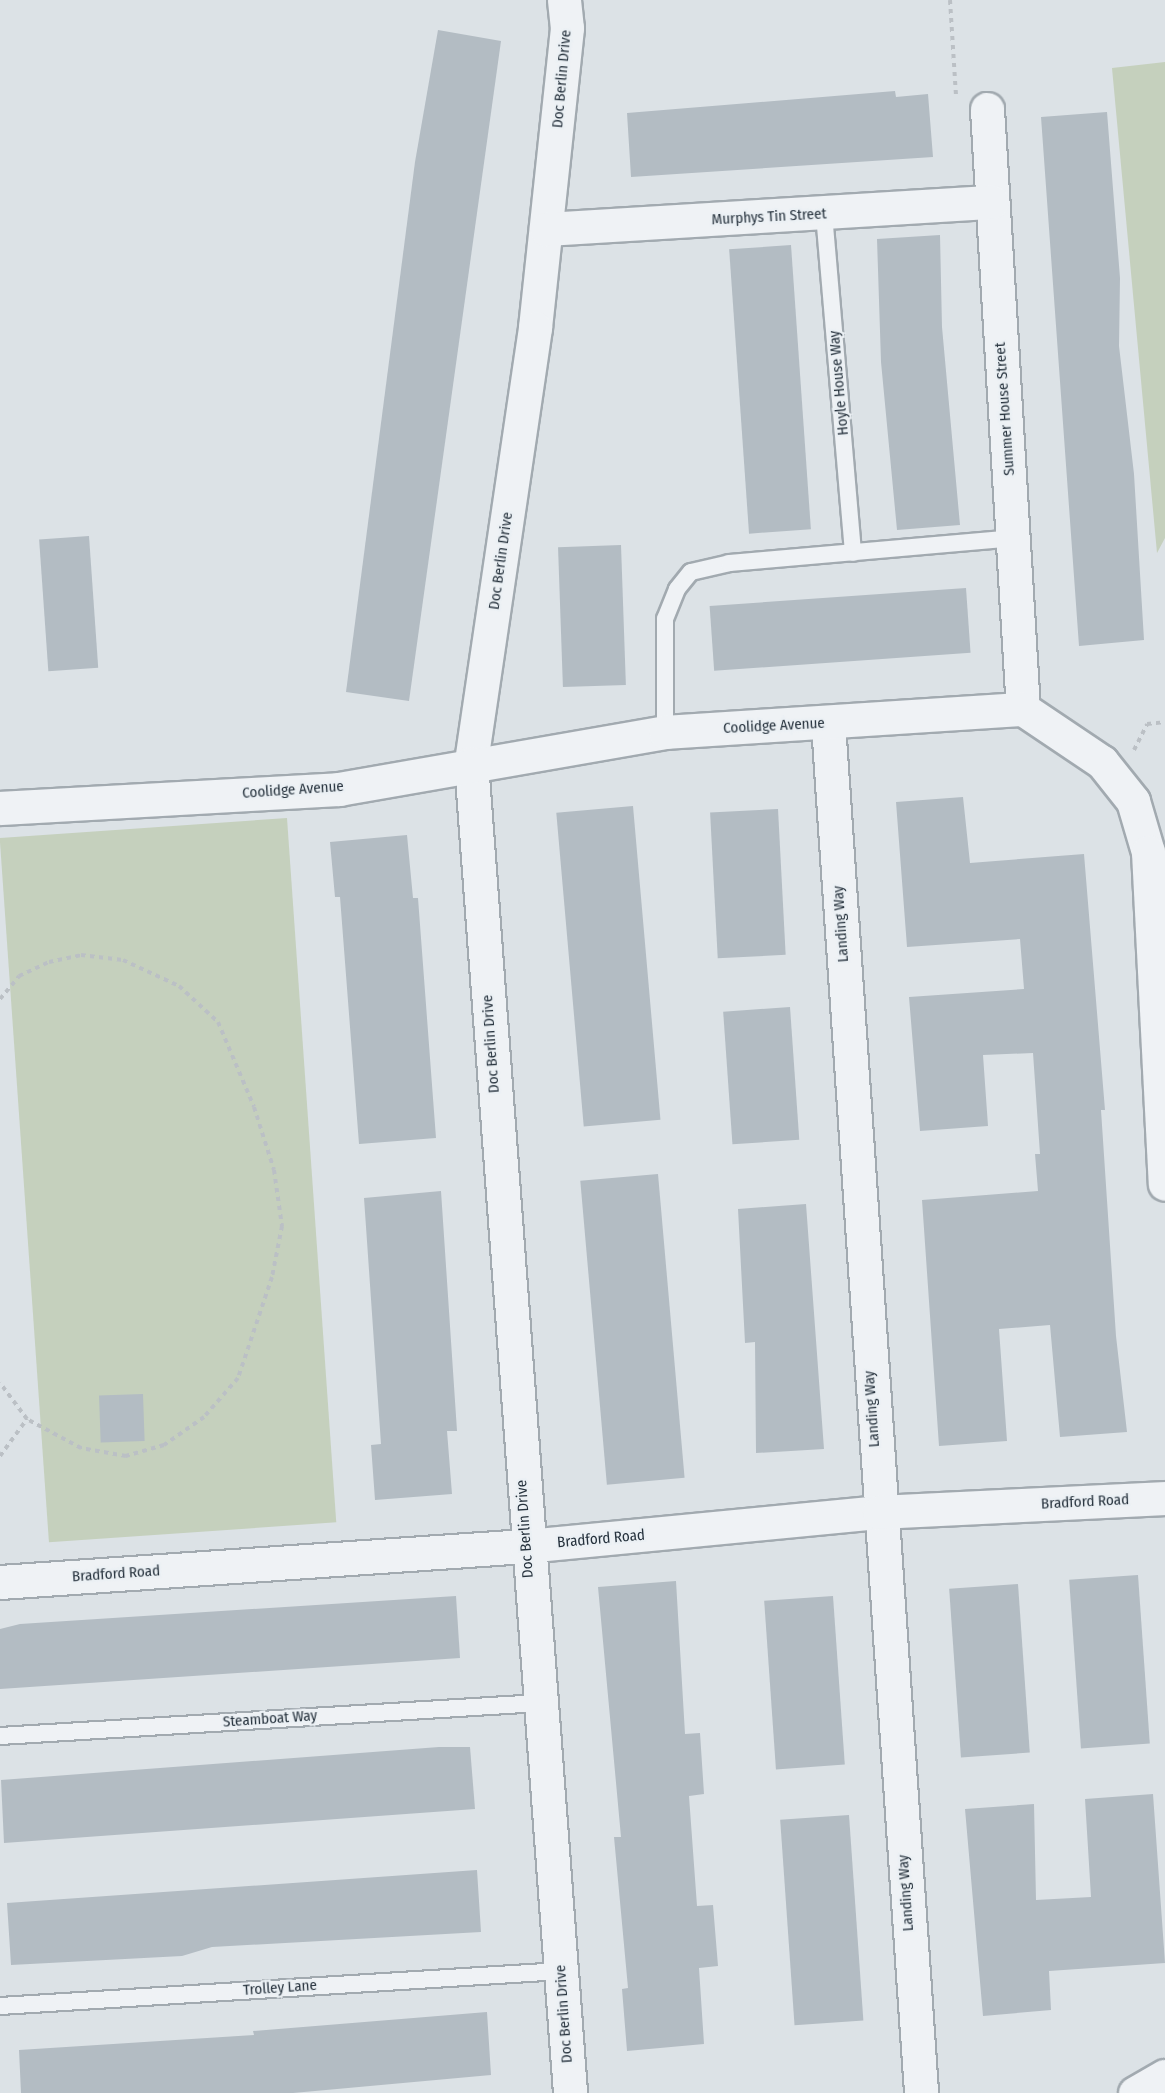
<!DOCTYPE html>
<style>
body{margin:0}
#map{position:relative;width:1165px;height:2093px;overflow:hidden;background:#dce2e6;font-family:"Fira Sans Condensed",sans-serif}
div>[style]{position:absolute}
.green>*{inset:0;background:#c5d0bd;transform-origin:0 0}
.building>*{inset:0;background:#b3bcc3;transform-origin:0 0}
.path>*{height:4px;margin-top:-2px;transform-origin:0;background:repeating-linear-gradient(90deg,#bbc0c5 0 4.5px,transparent 0 9px)}
.roads{filter:drop-shadow(2px 0 #a2aab0) drop-shadow(-2px 0 #a2aab0) drop-shadow(0 2px #a2aab0) drop-shadow(0 -2px #a2aab0)}
.lane>*{height:16px;margin:-8px;padding:0 8px;transform-origin:8px;border-radius:8px;background:#eff2f5}
.street>*{height:33px;margin:-16.5px;padding:0 16.5px;transform-origin:16.5px;border-radius:16.5px;background:#eff2f5}
span{translate:-50% -50%;white-space:nowrap;text-align:center;line-height:1.15;-webkit-text-stroke:4.5px #ebf0f4;paint-order:stroke}
.street-label{font-size:15px;color:#26323d}
</style>
<div id="map">
<div class="green">
<i style="clip-path:polygon(1165px 62px,1165px 538px,1157px 553px,1112px 68px)"></i>
<i style="left:287px;top:818px;width:706px;height:288px;rotate:86deg"></i>
</div>
<div class="building">
<i style="clip-path:polygon(438px 30px,501px 41px,409px 701px,346px 692px,415px 162px)"></i>
<i style="clip-path:polygon(895px 91px,896px 97px,928px 94px,933px 157px,631px 177px,627px 113px)"></i>
<i style="clip-path:polygon(1107px 112px,1120px 278px,1119px 346px,1134px 474px,1144px 640px,1079px 646px,1041px 117px)"></i>
<i style="clip-path:polygon(940px 235px,942px 327px,960px 525px,897px 530px,881px 362px,877px 239px)"></i>
<i style="left:791px;top:245px;width:285px;height:62px;rotate:86deg"></i>
<i style="left:89px;top:536px;width:132px;height:50px;rotate:86deg"></i>
<i style="left:621px;top:545px;width:140px;height:63px;rotate:88deg"></i>
<i style="left:966px;top:588px;width:65px;height:257px;rotate:86deg"></i>
<i style="clip-path:polygon(963px 797px,970px 863px,1084px 854px,1105px 1110px,1101px 1110px,1116px 1336px,1127px 1432px,1060px 1437px,1050px 1325px,999px 1329px,1007px 1441px,939px 1446px,922px 1200px,1038px 1191px,1035px 1154px,1040px 1154px,1033px 1053px,983px 1055px,988px 1126px,920px 1131px,909px 997px,1024px 989px,1020px 939px,907px 947px,896px 802px)"></i>
<i style="left:633px;top:806px;width:315px;height:77px;rotate:85deg"></i>
<i style="left:778px;top:809px;width:146px;height:68px;rotate:87deg"></i>
<i style="clip-path:polygon(407px 835px,413px 898px,418px 898px,436px 1138px,359px 1144px,340px 897px,335px 897px,330px 842px)"></i>
<i style="left:790px;top:1007px;width:133px;height:67px;rotate:86deg"></i>
<i style="left:658px;top:1174px;width:305px;height:78px;rotate:85deg"></i>
<i style="clip-path:polygon(441px 1191px,457px 1431px,447px 1431px,452px 1494px,375px 1500px,371px 1445px,381px 1444px,364px 1198px)"></i>
<i style="clip-path:polygon(806px 1204px,824px 1449px,756px 1453px,755px 1342px,745px 1343px,738px 1209px)"></i>
<i style="left:143px;top:1394px;width:47px;height:44px;rotate:88deg"></i>
<i style="left:1138px;top:1575px;width:169px;height:69px;rotate:86deg"></i>
<i style="clip-path:polygon(676px 1581px,685px 1734px,700px 1733px,704px 1794px,689px 1796px,697px 1906px,713px 1905px,718px 1966px,699px 1968px,704px 2044px,627px 2051px,622px 1989px,628px 1988px,614px 1837px,621px 1837px,598px 1587px)"></i>
<i style="left:1018px;top:1584px;width:169px;height:69px;rotate:86deg"></i>
<i style="clip-path:polygon(456px 1596px,460px 1658px,0 1689px,0 1629px,20px 1624px)"></i>
<i style="left:833px;top:1596px;width:169px;height:69px;rotate:86deg"></i>
<i style="clip-path:polygon(439px 1747px,470px 1747px,475px 1809px,4px 1843px,1px 1780px)"></i>
<i style="clip-path:polygon(1153px 1794px,1165px 1963px,1049px 1971px,1051px 2010px,983px 2016px,965px 1809px,1034px 1804px,1036px 1900px,1091px 1897px,1085px 1799px)"></i>
<i style="left:849px;top:1815px;width:206px;height:69px;rotate:86deg"></i>
<i style="clip-path:polygon(477px 1870px,481px 1932px,212px 1947px,182px 1956px,11px 1965px,7px 1903px)"></i>
<i style="clip-path:polygon(487px 2012px,491px 2075px,293px 2093px,21px 2093px,19px 2050px,254px 2035px,253px 2031px)"></i>
</div>
<div class="path">
<i style="left:950px;top:0;width:95px;rotate:86.4deg"></i>
<i style="left:1134px;top:750px;width:29px;rotate:-63deg"></i>
<i style="left:1147px;top:724px;width:18px;rotate:-6deg"></i>
<i style="left:0;top:999px;width:30px;rotate:-50deg"></i>
<i style="left:19px;top:976px;width:33px;rotate:-25deg"></i>
<i style="left:49px;top:962px;width:33px;rotate:-12deg"></i>
<i style="left:81px;top:955px;width:42px;rotate:6.8deg"></i>
<i style="left:123px;top:960px;width:62px;rotate:24.9deg"></i>
<i style="left:179px;top:986px;width:53px;rotate:42.7deg"></i>
<i style="left:218px;top:1022px;width:92px;rotate:67deg"></i>
<i style="left:254px;top:1107px;width:66px;rotate:72.4deg"></i>
<i style="left:274px;top:1170px;width:57px;rotate:81.9deg"></i>
<i style="left:282px;top:1226px;width:52px;rotate:101.1deg"></i>
<i style="left:272px;top:1277px;width:107px;rotate:108.6deg"></i>
<i style="left:238px;top:1378px;width:52px;rotate:131.1deg"></i>
<i style="left:204px;top:1417px;width:49px;rotate:145deg"></i>
<i style="left:164px;top:1445px;width:40px;rotate:164deg"></i>
<i style="left:126px;top:1456px;width:46px;rotate:-169.9deg"></i>
<i style="left:81px;top:1448px;width:61px;rotate:-151.8deg"></i>
<i style="left:27px;top:1419px;width:45px;rotate:-126.9deg"></i>
<i style="left:0;top:1456px;width:46px;rotate:-53.9deg"></i>
</div>
<div class="roads">
<div class="lane">
<i style="left:824px;top:214px;width:340px;rotate:85.1deg"></i>
<i style="left:665px;top:732px;width:113px;rotate:-90deg"></i>
<i style="left:665px;top:619px;width:32px;rotate:-68deg"></i>
<i style="left:677px;top:589px;width:22px;rotate:-51deg"></i>
<i style="left:691px;top:572px;width:39px;rotate:-13deg"></i>
<i style="left:729px;top:563px;width:285px;rotate:-5deg"></i>
<i style="left:0;top:1736px;width:540px;rotate:-3.5deg"></i>
<i style="left:0;top:2006px;width:562px;rotate:-3.57deg"></i>
</div>
<div class="street">
<i style="left:564px;top:0;width:28px;rotate:84deg"></i>
<i style="left:567px;top:28px;width:302px;rotate:96.1deg"></i>
<i style="left:535px;top:328px;width:440px;rotate:98.4deg"></i>
<i style="left:471px;top:763px;width:1334px;rotate:85.74deg"></i>
<i style="left:987px;top:109px;width:601px;rotate:86.57deg"></i>
<i style="left:546px;top:229px;width:447px;rotate:-3.5deg"></i>
<i style="left:828px;top:724px;width:1372px;rotate:86.11deg"></i>
<i style="left:0;top:808px;width:340px;rotate:-3.2deg"></i>
<i style="left:339px;top:789px;width:331px;rotate:-9.9deg"></i>
<i style="left:665px;top:732px;width:359px;rotate:-3.7deg"></i>
<i style="left:1023px;top:709px;width:95px;rotate:33.9deg"></i>
<i style="left:1102px;top:762px;width:50px;rotate:51.5deg"></i>
<i style="left:1133px;top:801px;width:53px;rotate:73.6deg"></i>
<i style="left:1148px;top:852px;width:332px;rotate:87.1deg"></i>
<i style="left:0;top:1582px;width:527px;rotate:-3.92deg"></i>
<i style="left:526px;top:1546px;width:355px;rotate:-5.5deg"></i>
<i style="left:879px;top:1512px;width:286px;rotate:-2.8deg"></i>
<i style="left:1135px;top:2093px;width:34px;rotate:-30deg"></i>
</div>
</div>
<div class="street-label">
<span style="left:562px;top:79px;rotate:-85deg">Doc Berlin Drive</span>
<span style="left:769px;top:217px;rotate:-3deg">Murphys Tin Street</span>
<span style="left:839px;top:383px;rotate:-95deg">Hoyle House Way</span>
<span style="left:1005px;top:409px;rotate:-94deg">Summer House Street</span>
<span style="left:501px;top:561px;rotate:-82deg">Doc Berlin Drive</span>
<span style="left:774px;top:726px;rotate:-3deg">Coolidge Avenue</span>
<span style="left:293px;top:790px;rotate:-4deg">Coolidge Avenue</span>
<span style="left:841px;top:924px;rotate:-94deg">Landing Way</span>
<span style="left:491px;top:1044px;rotate:-94deg">Doc Berlin Drive</span>
<span style="left:872px;top:1409px;rotate:-94deg">Landing Way</span>
<span style="left:1085px;top:1502px;rotate:-3deg">Bradford Road</span>
<span style="left:525px;top:1529px;rotate:-94deg">Doc Berlin Drive</span>
<span style="left:601px;top:1539px;rotate:-5deg">Bradford Road</span>
<span style="left:116px;top:1574px;rotate:-4deg">Bradford Road</span>
<span style="left:270px;top:1719px;rotate:-4deg">Steamboat Way</span>
<span style="left:906px;top:1893px;rotate:-94deg">Landing Way</span>
<span style="left:280px;top:1988px;rotate:-4deg">Trolley Lane</span>
<span style="left:564px;top:2014px;rotate:-94deg">Doc Berlin Drive</span>
</div>
</div>
